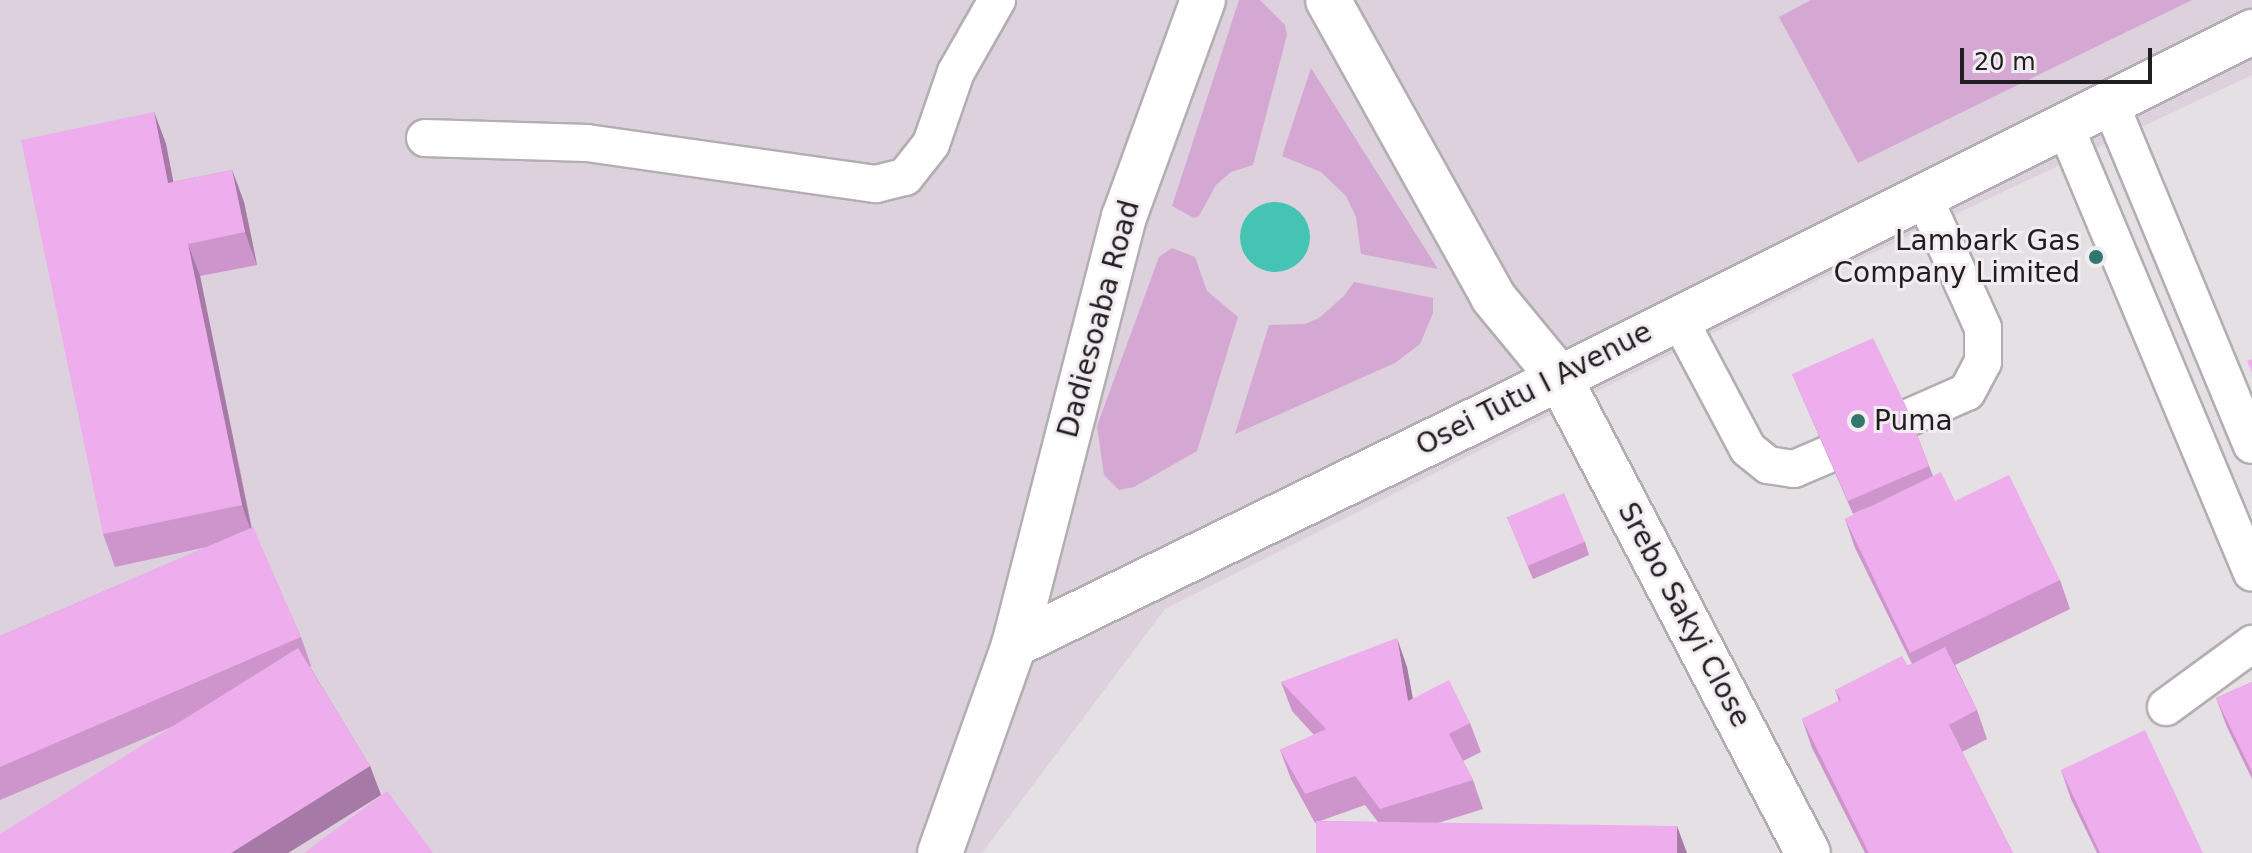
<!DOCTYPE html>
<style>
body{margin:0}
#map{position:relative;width:2252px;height:853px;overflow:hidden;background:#e4e0e4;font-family:"DejaVu Sans",sans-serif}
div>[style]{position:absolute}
.built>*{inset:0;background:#dcd1dc}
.green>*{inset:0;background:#d5a7d3}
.water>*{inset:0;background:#45c4b3}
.round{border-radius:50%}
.roads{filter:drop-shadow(2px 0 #b3aeb2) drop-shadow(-2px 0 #b3aeb2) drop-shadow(0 2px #b3aeb2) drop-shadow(0 -2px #b3aeb2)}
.service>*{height:36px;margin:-18px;padding:0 18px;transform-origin:18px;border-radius:18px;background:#fff}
.minor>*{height:44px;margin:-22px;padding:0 22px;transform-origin:22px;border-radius:22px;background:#fff}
.tertiary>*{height:44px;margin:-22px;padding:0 22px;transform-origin:22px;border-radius:22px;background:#fff}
.wall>*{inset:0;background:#cd95cc}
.shaded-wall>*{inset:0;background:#a779a6}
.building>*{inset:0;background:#eeaded;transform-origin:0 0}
.dots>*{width:22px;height:22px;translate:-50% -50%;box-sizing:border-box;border:4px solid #f2edf1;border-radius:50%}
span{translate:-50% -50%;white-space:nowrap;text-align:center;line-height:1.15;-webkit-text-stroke:6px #f2edf1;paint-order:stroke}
.poi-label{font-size:28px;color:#201e20}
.right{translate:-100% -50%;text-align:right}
.left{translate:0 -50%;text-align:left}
.street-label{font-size:28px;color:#201e20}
.scale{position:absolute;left:1960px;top:48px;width:192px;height:36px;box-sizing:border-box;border:4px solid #201e20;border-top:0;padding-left:10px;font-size:24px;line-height:28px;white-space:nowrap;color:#201e20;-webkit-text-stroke:6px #f2edf1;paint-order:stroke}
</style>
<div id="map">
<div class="built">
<i style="clip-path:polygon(0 0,2252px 0,2252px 75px,1864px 257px,1165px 609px,982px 853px,0 853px)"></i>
</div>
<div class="green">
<i style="clip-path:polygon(1239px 0,1260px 0,1285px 25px,1287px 35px,1253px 165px,1231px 172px,1216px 185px,1199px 216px,1194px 218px,1172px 206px)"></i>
<i style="clip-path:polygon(1811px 0,2192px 0,1858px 163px,1779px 17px)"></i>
<i style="clip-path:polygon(1311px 68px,1438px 269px,1361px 254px,1356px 217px,1346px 196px,1321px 172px,1282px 156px)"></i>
<i style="clip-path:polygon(1172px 248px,1195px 257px,1207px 291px,1238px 317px,1197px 451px,1134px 487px,1119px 490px,1104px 475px,1097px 426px,1159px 257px)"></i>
<i style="clip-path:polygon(1354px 282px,1433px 298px,1433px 313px,1420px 344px,1395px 363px,1235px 434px,1269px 325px,1305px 324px,1319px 318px,1344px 296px)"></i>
</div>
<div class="water">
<i class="round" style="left:1240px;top:202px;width:70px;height:70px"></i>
</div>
<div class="roads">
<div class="service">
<i style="left:2110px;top:103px;width:370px;rotate:67.5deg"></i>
<i style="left:2065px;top:126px;width:484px;rotate:67.3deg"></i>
<i style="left:425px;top:138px;width:162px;rotate:1.8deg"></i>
<i style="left:587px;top:143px;width:292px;rotate:8.1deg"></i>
<i style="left:876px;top:184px;width:30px;rotate:-14deg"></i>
<i style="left:905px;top:177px;width:42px;rotate:-51.8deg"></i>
<i style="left:931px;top:144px;width:76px;rotate:-70.9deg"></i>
<i style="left:956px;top:72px;width:83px;rotate:-60.3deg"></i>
<i style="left:1678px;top:317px;width:149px;rotate:62.1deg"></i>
<i style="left:1748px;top:449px;width:26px;rotate:39deg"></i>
<i style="left:1768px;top:465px;width:26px;rotate:9deg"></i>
<i style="left:1794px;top:469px;width:36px;rotate:-23deg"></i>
<i style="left:1910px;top:417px;width:62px;rotate:-23.7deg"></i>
<i style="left:1967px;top:392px;width:34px;rotate:-62deg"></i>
<i style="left:1983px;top:362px;width:34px;rotate:-90deg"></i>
<i style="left:1983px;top:328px;width:146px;rotate:-114.3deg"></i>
<i style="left:2166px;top:707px;width:107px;rotate:-36.2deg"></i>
</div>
<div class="minor">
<i style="left:1328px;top:0;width:340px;rotate:60.9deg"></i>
<i style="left:1493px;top:297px;width:104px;rotate:50.5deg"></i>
<i style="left:1559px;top:377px;width:537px;rotate:62.39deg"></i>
<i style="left:1014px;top:645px;width:442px;rotate:-75.6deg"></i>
<i style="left:1124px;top:217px;width:231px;rotate:-70deg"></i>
</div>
<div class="tertiary">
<i style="left:940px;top:853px;width:221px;rotate:-70.4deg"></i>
<i style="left:1014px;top:645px;width:523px;rotate:-25.98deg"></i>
<i style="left:1484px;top:416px;width:859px;rotate:-26.57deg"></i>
</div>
</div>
<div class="wall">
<i style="clip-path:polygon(154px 112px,166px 144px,173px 182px,232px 170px,244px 202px,257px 265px,200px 276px,252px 528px,301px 637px,311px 666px,310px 667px,370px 766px,381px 795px,288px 853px,0 853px,176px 725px,0 800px,0 636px,207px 547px,115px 567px,103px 534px)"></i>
<i style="clip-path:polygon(1792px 374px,1905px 404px,1933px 476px,1955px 501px,2060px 580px,2070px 609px,1955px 665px,1977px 710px,1987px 739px,1962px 752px,2013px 853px,1865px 853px,1812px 748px,1802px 719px,1839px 701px,1835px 690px,1912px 664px,1855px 548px,1845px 519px,1873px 505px,1853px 514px)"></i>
<i style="clip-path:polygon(1507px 517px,1585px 542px,1589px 555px,1533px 579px)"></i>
<i style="clip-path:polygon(evenodd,1407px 667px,1413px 698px,1470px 723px,1481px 752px,1463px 761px,1473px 780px,1483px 809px,1438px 823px,1315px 823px,1291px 779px,1280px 750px,1314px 735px,1292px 711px,1281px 682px,1407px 667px,1365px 805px,1378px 822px,1320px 821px,1365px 805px)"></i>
<i style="clip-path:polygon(2252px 682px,2252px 779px,2227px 727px,2216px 698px)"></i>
<i style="clip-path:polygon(2061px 770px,2203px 853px,2097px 853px,2071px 799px)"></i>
</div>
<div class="shaded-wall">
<i style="clip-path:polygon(154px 112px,166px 144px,180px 216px,168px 183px)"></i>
<i style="clip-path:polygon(232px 170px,244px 202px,257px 265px,245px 232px)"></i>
<i style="clip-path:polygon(188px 244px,200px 276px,253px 537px,242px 505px)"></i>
<i style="clip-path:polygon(1397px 638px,1407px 667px,1418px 730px,1408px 701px)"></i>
<i style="clip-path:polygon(370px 766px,381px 795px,288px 853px,231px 853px)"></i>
<i style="clip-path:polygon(1677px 826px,1687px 853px,1677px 853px)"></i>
</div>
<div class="building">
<i style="clip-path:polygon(154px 112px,168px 183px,232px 170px,245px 232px,188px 244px,242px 505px,103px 534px,21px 140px)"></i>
<i style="clip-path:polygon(1873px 338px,1905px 404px,1929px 466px,1848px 501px,1792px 374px)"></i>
<i style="clip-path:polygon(2252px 359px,2252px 373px,2247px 361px)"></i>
<i style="clip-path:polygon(1941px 472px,1955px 501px,2009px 475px,2060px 580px,1910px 653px,1845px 519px)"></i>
<i style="left:1564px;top:493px;width:53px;height:62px;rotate:67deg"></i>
<i style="clip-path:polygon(253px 527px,301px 637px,0 767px,0 636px)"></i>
<i style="clip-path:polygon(1397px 638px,1408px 701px,1449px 680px,1470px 723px,1449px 734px,1473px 780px,1380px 809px,1355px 776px,1305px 794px,1280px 750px,1326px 729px,1281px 682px)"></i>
<i style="clip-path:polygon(1945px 647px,1977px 710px,1949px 725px,2013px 853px,1869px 853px,1802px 719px,1841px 700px,1835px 690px,1902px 656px,1908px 666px)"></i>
<i style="clip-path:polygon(298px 648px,370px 766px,231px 853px,0 853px,0 834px)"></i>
<i style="clip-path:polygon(2252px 682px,2252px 772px,2216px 698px)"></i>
<i style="clip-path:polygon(2145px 730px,2203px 853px,2100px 853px,2061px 770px)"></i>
<i style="clip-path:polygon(387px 791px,433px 853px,304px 853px)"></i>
<i style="clip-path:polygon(1316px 821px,1677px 826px,1677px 853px,1316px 853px)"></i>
</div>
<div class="dots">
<i style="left:2096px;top:257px;background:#31776d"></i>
<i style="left:1858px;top:421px;background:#31776d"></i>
</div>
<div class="poi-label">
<span class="right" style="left:2080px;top:257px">Lambark Gas<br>Company Limited</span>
<span class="left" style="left:1874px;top:421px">Puma</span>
</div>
<div class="street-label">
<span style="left:1099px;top:319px;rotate:-75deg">Dadiesoaba Road</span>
<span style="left:1534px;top:389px;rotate:-27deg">Osei Tutu I Avenue</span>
<span style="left:1684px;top:615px;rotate:62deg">Srebo Sakyi Close</span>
</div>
<div class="scale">20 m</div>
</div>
